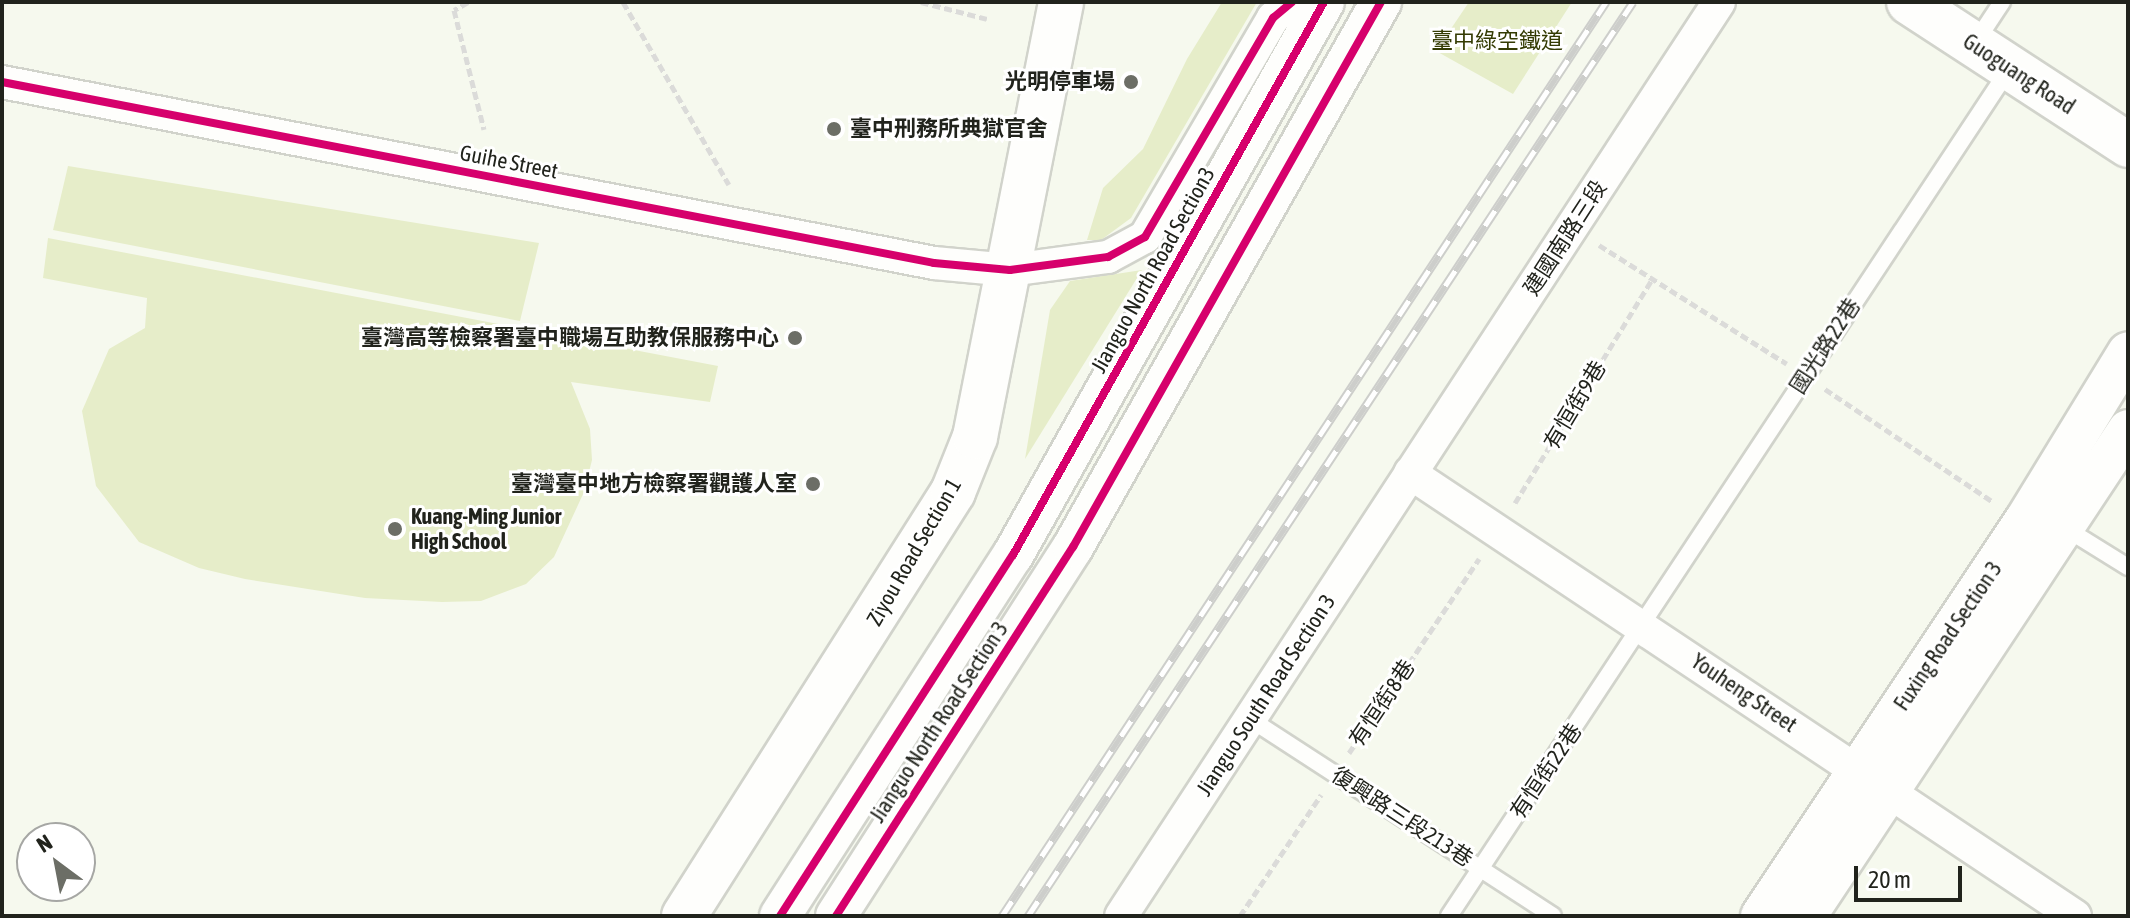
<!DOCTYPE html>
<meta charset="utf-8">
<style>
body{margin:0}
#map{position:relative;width:2130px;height:918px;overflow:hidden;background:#f6f9ee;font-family:"Asap Condensed","Noto Sans TC",sans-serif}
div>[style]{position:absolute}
.green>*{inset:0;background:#e6edc9}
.path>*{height:5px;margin-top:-2.5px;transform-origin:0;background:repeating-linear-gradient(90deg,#dbdbd9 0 8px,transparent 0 12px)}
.roads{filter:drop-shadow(2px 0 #d1d3cb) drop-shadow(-2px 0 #d1d3cb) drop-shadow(0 2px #d1d3cb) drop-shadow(0 -2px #d1d3cb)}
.service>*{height:16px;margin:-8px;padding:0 8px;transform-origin:8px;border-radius:8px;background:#fefefc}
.minor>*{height:32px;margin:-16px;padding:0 16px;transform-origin:16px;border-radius:16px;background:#fefefc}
.tertiary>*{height:40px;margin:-20px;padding:0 20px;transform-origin:20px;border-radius:20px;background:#fefefc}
.secondary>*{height:44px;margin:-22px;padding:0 22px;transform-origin:22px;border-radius:22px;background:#fefefc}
.rail>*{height:9px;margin-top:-4.5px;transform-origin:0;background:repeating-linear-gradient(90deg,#fff 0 18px,#cdcecb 0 36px);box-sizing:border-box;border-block:2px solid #cdcecb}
.cycleway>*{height:8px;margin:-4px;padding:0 4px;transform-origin:4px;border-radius:4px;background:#d6006c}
.dots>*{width:22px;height:22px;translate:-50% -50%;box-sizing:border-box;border:4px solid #fff;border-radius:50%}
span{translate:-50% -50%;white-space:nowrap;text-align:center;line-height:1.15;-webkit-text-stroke:6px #fff;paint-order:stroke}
.park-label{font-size:22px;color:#343b03}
.street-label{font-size:22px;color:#21231c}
.poi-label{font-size:22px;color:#21231c;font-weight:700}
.right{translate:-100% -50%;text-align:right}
.left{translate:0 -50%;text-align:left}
.frame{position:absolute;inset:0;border:4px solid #21231c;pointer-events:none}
.north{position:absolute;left:16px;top:822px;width:80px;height:80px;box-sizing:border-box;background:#fff;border:2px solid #a6a7a4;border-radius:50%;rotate:328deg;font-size:22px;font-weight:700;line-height:32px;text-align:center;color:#21231c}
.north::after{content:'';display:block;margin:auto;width:28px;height:36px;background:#6c6e66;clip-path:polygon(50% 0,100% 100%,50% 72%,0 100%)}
.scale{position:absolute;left:1854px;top:866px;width:108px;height:36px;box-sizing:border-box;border:4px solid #21231c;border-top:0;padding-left:10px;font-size:24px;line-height:28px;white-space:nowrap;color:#21231c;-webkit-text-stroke:6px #fff;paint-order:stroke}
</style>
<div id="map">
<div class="green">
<i style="clip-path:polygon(1222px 2px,1257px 2px,1131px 218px,1101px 240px,1087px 240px,1103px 188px,1143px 149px,1187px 59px)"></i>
<i style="clip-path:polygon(1469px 2px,1572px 2px,1513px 94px,1436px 51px)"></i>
<i style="clip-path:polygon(68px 166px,539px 243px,520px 321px,53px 230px)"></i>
<i style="clip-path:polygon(48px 238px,718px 366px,710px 402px,571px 382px,590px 429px,592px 460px,584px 492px,554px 557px,526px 584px,481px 601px,442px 602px,365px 598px,245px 579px,199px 568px,139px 542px,96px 486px,82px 411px,109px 349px,145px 328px,147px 298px,43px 278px)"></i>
<i style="clip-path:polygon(1142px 270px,1025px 459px,1050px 310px,1070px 281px)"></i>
</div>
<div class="path">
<i style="left:468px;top:2px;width:16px;rotate:150deg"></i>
<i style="left:454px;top:10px;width:123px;rotate:75.9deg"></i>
<i style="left:623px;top:2px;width:211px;rotate:59.9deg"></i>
<i style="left:921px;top:2px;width:68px;rotate:14.4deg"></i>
<i style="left:1599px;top:245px;width:222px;rotate:32.3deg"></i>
<i style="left:1825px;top:389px;width:202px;rotate:33.9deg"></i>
<i style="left:1515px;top:503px;width:263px;rotate:-58.5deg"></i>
<i style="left:1349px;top:753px;width:234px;rotate:-56.2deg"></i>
<i style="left:1240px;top:916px;width:146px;rotate:-56.2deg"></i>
</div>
<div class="roads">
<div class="service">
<i style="left:1975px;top:43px;width:49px;rotate:-56.6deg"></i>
<i style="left:2065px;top:528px;width:74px;rotate:31.8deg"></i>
<i style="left:1250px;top:719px;width:361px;rotate:33deg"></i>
<i style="left:1449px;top:916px;width:1015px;rotate:-56.53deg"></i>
</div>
<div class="minor">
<i style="left:2px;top:82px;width:949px;rotate:10.99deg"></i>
<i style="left:934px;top:263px;width:76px;rotate:5.3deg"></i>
<i style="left:1010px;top:270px;width:99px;rotate:-7.6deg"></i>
<i style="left:1108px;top:257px;width:42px;rotate:-28.4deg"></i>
<i style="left:1145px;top:237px;width:254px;rotate:-59.7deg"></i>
<i style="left:1273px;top:18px;width:25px;rotate:-40deg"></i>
<i style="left:1410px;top:473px;width:799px;rotate:33.67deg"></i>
<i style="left:1121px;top:916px;width:1092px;rotate:-56.8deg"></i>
</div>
<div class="tertiary">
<i style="left:780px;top:916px;width:430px;rotate:-57.2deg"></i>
<i style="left:1013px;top:555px;width:634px;rotate:-60.65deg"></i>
<i style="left:836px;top:916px;width:439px;rotate:-57.3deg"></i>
<i style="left:1073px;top:547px;width:626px;rotate:-60.53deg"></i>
<i style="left:1761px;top:916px;width:474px;rotate:-56.3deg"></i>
<i style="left:2024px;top:522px;width:199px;rotate:-58.5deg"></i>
<i style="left:1806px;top:916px;width:583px;rotate:-56.47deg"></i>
</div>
<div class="secondary">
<i style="left:1909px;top:2px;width:262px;rotate:33.1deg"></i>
<i style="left:684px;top:916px;width:502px;rotate:-57.61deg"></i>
<i style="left:953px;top:492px;width:59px;rotate:-68.2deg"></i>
<i style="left:975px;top:437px;width:443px;rotate:-78.8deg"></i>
</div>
</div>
<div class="rail">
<i style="left:1002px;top:916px;width:1096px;rotate:-56.54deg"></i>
<i style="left:1028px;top:916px;width:1096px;rotate:-56.5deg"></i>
</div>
<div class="cycleway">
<i style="left:2px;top:82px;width:949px;rotate:10.99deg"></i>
<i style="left:934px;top:263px;width:76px;rotate:5.3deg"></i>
<i style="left:1010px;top:270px;width:99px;rotate:-7.6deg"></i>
<i style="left:1108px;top:257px;width:42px;rotate:-28.4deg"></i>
<i style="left:1145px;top:237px;width:254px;rotate:-59.7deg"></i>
<i style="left:1273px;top:18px;width:25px;rotate:-40deg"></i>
<i style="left:780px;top:916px;width:430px;rotate:-57.2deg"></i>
<i style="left:1013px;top:555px;width:634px;rotate:-60.65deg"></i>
<i style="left:836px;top:916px;width:439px;rotate:-57.3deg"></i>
<i style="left:1073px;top:547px;width:626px;rotate:-60.53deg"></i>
</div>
<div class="dots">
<i style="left:1131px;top:82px;background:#6c6e66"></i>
<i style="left:834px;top:129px;background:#6c6e66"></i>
<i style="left:795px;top:338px;background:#6c6e66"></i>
<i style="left:813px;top:484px;background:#6c6e66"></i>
<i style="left:395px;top:529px;background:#6c6e66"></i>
</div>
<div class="park-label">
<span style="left:1497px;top:41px">臺中綠空鐵道</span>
</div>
<div class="street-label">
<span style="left:2019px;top:74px;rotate:33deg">Guoguang Road</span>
<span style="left:509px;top:162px;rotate:11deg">Guihe Street</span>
<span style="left:1565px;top:238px;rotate:-57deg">建國南路三段</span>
<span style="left:1153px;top:270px;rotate:-61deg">Jianguo North Road Section3</span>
<span style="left:1825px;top:346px;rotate:-57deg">國光路22巷</span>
<span style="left:1575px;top:405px;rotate:-59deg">有恒街9巷</span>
<span style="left:914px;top:552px;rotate:-60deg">Ziyou Road Section 1</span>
<span style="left:1948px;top:636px;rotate:-56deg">Fuxing Road Section 3</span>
<span style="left:1744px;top:693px;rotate:34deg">Youheng Street</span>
<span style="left:1266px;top:695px;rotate:-57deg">Jianguo South Road Section 3</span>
<span style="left:1382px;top:703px;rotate:-56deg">有恒街8巷</span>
<span style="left:939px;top:722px;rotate:-57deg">Jianguo North Road Section 3</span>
<span style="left:1546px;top:771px;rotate:-56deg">有恒街22巷</span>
<span style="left:1402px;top:817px;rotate:33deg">復興路三段213巷</span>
</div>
<div class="poi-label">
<span class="right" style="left:1115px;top:82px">光明停車場</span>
<span class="left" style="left:850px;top:129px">臺中刑務所典獄官舍</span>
<span class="right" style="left:779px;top:338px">臺灣高等檢察署臺中職場互助教保服務中心</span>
<span class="right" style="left:797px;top:484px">臺灣臺中地方檢察署觀護人室</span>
<span class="left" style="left:411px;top:529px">Kuang-Ming Junior<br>High School</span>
</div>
<div class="frame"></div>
<div class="north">N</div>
<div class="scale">20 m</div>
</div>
